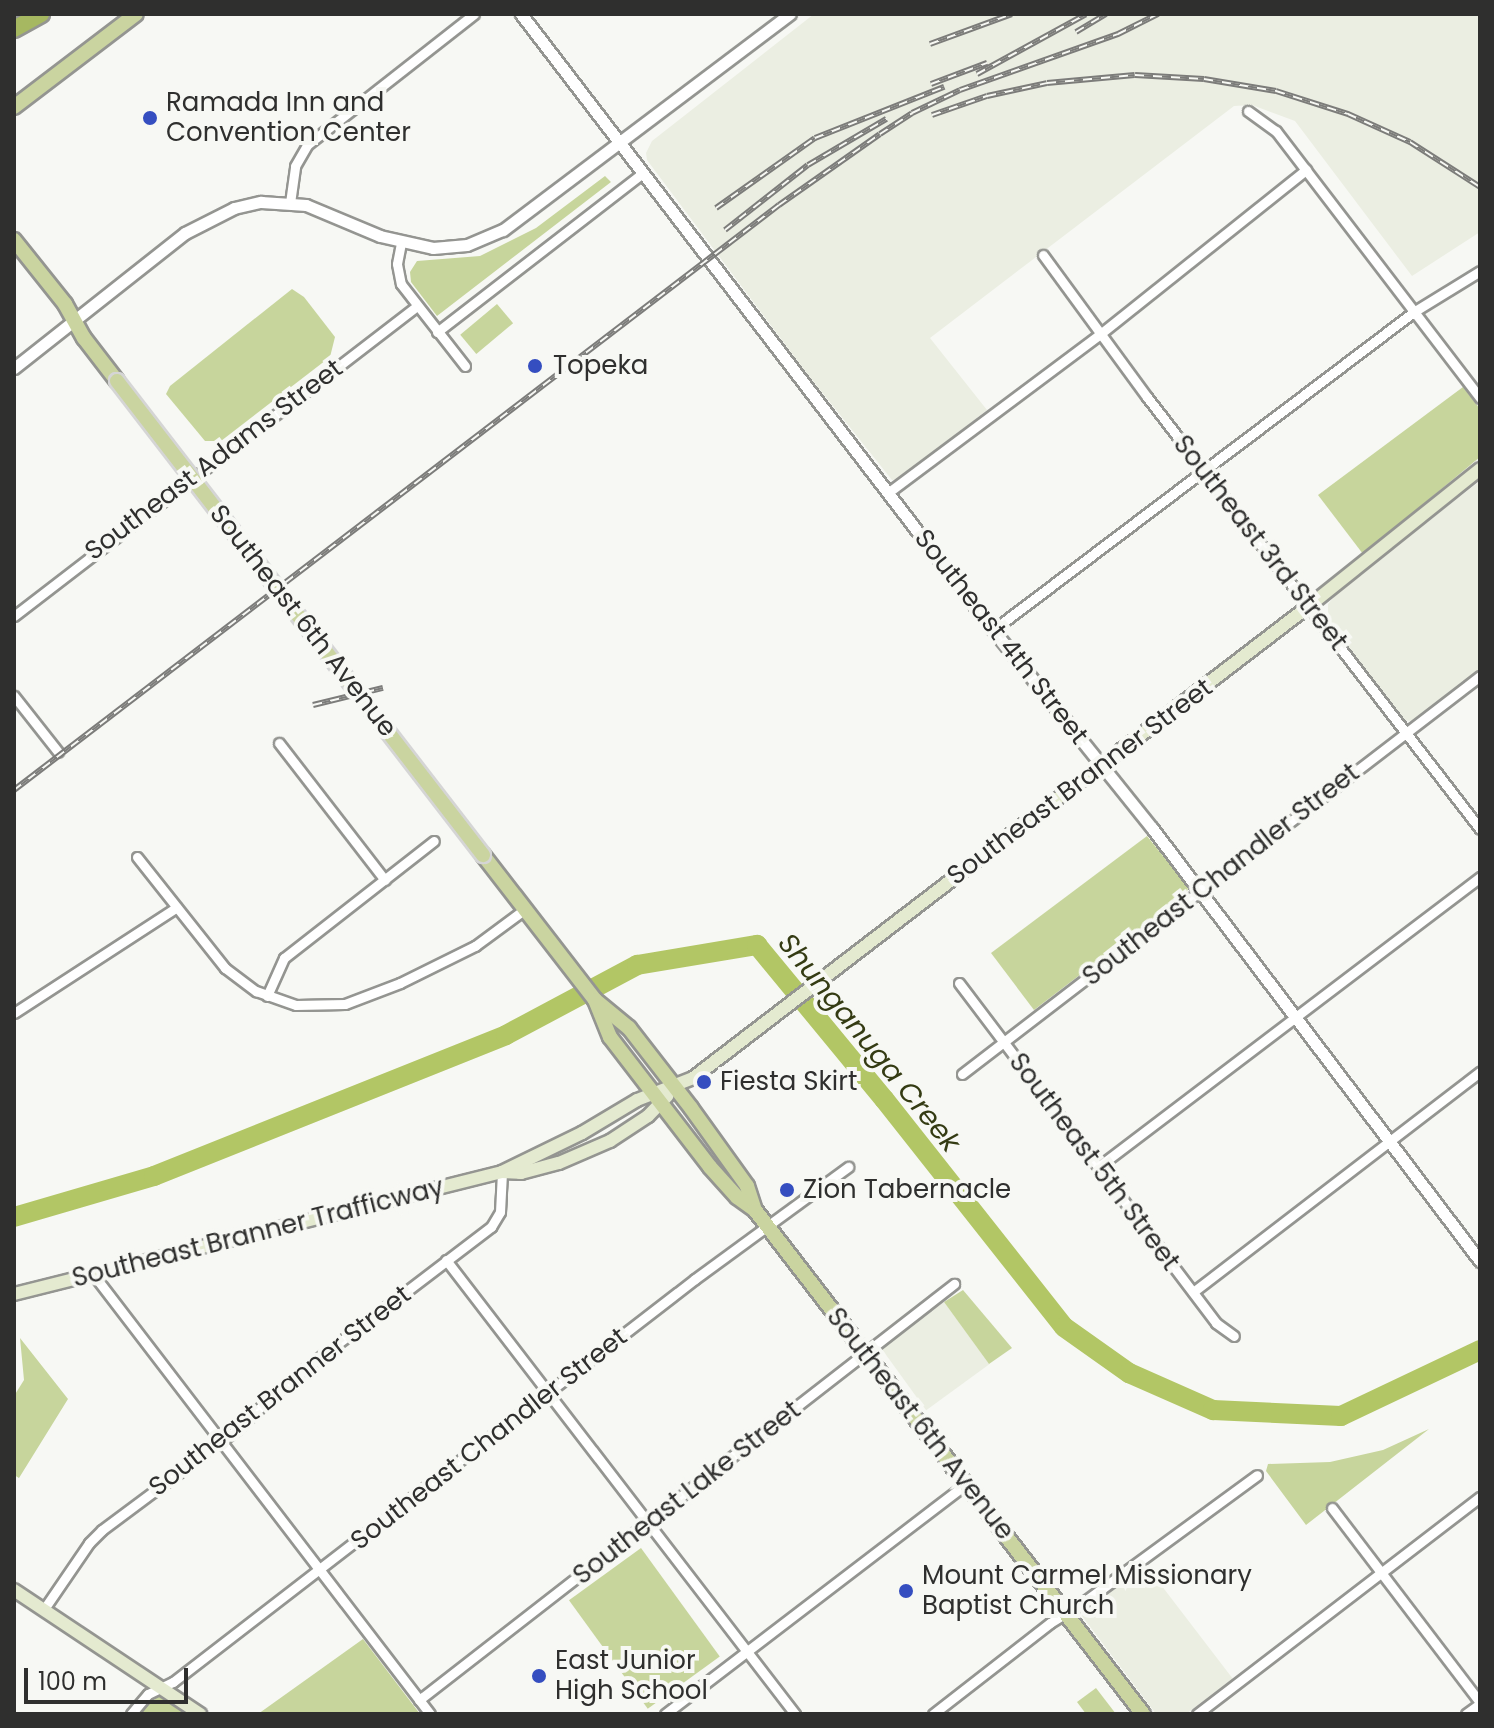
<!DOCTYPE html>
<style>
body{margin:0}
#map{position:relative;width:1494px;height:1728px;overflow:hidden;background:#f7f8f4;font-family:Poppins,sans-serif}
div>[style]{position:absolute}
.built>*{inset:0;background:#ebeee2;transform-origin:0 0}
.green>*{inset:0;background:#c7d59c;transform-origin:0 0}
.river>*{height:20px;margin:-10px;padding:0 10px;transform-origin:10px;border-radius:10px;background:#b2c665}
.roads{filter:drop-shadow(2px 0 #949591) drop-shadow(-2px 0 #949591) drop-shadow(0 2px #949591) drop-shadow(0 -2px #949591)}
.minor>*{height:9px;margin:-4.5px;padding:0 4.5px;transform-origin:4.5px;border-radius:4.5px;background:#fff}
.tertiary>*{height:11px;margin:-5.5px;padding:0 5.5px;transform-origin:5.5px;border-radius:5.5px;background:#fff}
.secondary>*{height:12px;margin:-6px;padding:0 6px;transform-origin:6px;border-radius:6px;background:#e4ead0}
.primary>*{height:14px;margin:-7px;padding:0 7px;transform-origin:7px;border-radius:7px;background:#cad4a0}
.motorway>*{height:16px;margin:-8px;padding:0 8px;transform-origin:8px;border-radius:8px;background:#a6b861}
.rail>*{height:6px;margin-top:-3px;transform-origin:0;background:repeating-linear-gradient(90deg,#f7f8f4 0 9px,#7c7c7a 0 18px);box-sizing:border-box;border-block:2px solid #7c7c7a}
.bridges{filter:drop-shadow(2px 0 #d5d5d5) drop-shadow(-2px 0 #d5d5d5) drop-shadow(0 2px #d5d5d5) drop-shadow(0 -2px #d5d5d5)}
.primary-bridge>*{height:14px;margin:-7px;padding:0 7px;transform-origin:7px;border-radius:7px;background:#cad4a0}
.dots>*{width:22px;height:22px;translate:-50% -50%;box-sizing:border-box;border:4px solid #f7f8f4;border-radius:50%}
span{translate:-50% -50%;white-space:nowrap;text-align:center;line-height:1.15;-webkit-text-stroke:8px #f7f8f4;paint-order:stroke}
.poi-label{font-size:26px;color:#2f2f2e}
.left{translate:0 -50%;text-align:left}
.street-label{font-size:26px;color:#2f2f2e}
.water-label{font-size:28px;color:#343b13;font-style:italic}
.frame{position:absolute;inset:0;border:16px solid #2f2f2e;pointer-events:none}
.scale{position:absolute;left:24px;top:1668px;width:164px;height:36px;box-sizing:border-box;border:4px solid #2f2f2e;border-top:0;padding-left:10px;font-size:24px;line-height:28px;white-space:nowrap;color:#2f2f2e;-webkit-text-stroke:6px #f7f8f4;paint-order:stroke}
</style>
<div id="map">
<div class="built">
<i style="clip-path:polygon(814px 14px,1480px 14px,1480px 232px,1412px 276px,1295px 121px,1252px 105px,1234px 106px,930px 338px,987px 410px,898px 479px,892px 480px,805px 371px,647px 160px,646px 153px,652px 141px)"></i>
<i style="clip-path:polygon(1480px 481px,1480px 669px,1412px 721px,1402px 720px,1328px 620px,1328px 604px,1343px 587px)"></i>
<i style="left:944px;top:1302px;width:77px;height:78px;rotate:54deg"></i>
<i style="clip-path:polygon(1145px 1564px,1233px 1679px,1186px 1714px,1156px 1714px,1082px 1616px,1085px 1608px)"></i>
</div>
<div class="green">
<i style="clip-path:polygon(605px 176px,611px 182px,437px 316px,411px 282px,410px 272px,417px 261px,480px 256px,536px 228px)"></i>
<i style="clip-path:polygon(292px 289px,304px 297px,335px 337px,330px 357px,221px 441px,205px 441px,166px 394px,170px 386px)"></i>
<i style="left:497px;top:304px;width:25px;height:48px;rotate:50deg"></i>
<i style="clip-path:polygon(1463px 387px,1480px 409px,1480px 457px,1363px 554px,1318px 495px)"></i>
<i style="clip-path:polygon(1147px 836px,1188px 887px,1187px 893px,1034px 1010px,991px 953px)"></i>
<i style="clip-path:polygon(963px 1290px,1012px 1348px,989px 1364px,944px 1302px)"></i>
<i style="clip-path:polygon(20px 1338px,68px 1399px,19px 1478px,14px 1475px,14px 1396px,24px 1380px)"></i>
<i style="clip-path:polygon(1429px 1429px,1306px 1525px,1266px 1471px,1268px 1464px,1330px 1462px,1383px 1450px)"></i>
<i style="left:641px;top:1548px;width:134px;height:89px;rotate:54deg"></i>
<i style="clip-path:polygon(363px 1639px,420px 1714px,258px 1714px)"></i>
<i style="clip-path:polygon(1096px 1688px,1116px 1714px,1086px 1714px,1077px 1702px)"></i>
<i style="clip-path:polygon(158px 1696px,162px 1697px,187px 1714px,139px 1714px)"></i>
</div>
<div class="river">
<i style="left:14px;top:1217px;width:146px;rotate:-16.3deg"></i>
<i style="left:154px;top:1176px;width:379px;rotate:-21.8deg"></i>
<i style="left:506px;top:1035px;width:149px;rotate:-28.1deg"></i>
<i style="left:637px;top:965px;width:122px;rotate:-9.5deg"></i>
<i style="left:757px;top:945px;width:200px;rotate:50.5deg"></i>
<i style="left:884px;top:1099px;width:290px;rotate:51.7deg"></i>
<i style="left:1064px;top:1327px;width:80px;rotate:35.3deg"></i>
<i style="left:1129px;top:1373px;width:92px;rotate:23.8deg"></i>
<i style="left:1213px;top:1410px;width:128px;rotate:2.7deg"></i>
<i style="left:1341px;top:1416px;width:154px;rotate:-25.4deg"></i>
</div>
<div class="roads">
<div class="minor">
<i style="left:1248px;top:111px;width:34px;rotate:36deg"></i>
<i style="left:1276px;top:131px;width:336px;rotate:52.6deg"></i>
<i style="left:290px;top:203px;width:37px;rotate:-82deg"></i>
<i style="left:295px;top:166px;width:24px;rotate:-60deg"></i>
<i style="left:307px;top:145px;width:212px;rotate:-38.1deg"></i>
<i style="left:401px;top:243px;width:21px;rotate:101deg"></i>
<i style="left:397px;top:264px;width:20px;rotate:79deg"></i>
<i style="left:401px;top:284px;width:104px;rotate:52deg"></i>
<i style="left:1043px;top:255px;width:176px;rotate:53.8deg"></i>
<i style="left:1147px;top:397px;width:545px;rotate:52.37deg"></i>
<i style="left:437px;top:332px;width:260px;rotate:-37.7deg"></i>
<i style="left:889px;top:492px;width:262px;rotate:-36.8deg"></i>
<i style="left:1099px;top:335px;width:265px;rotate:-38.6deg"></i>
<i style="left:14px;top:616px;width:508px;rotate:-37.57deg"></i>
<i style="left:993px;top:630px;width:529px;rotate:-37.09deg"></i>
<i style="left:1415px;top:311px;width:76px;rotate:-31.6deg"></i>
<i style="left:14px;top:696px;width:71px;rotate:51.8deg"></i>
<i style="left:279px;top:743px;width:173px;rotate:52.3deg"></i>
<i style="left:137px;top:857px;width:142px;rotate:51.6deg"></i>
<i style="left:225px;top:968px;width:39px;rotate:37deg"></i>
<i style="left:256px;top:991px;width:42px;rotate:19.3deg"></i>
<i style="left:296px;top:1005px;width:49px;rotate:-1.2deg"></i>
<i style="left:345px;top:1004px;width:59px;rotate:-20.9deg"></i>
<i style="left:400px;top:983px;width:84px;rotate:-26.3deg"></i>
<i style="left:475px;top:946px;width:62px;rotate:-36.5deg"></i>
<i style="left:959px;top:983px;width:426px;rotate:52.9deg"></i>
<i style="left:1216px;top:1323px;width:22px;rotate:36deg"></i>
<i style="left:267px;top:996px;width:42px;rotate:-65.9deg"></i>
<i style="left:284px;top:958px;width:190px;rotate:-38deg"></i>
<i style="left:14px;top:1013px;width:194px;rotate:-33deg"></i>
<i style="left:962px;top:1074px;width:653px;rotate:-37.54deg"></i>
<i style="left:1098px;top:1167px;width:480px;rotate:-37.2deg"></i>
<i style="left:446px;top:1260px;width:573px;rotate:52.45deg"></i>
<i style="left:93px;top:1274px;width:554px;rotate:52.55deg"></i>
<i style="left:1193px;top:1292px;width:362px;rotate:-37.5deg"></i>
<i style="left:1332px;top:1508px;width:244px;rotate:52.7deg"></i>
<i style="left:44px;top:1609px;width:80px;rotate:-55.7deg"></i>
<i style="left:89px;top:1543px;width:18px;rotate:-45deg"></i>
<i style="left:102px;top:1530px;width:167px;rotate:-36.7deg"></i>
<i style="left:236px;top:1430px;width:74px;rotate:-42.8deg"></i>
<i style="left:290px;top:1380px;width:253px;rotate:-37.3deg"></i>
<i style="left:491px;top:1227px;width:17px;rotate:-59deg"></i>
<i style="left:500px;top:1212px;width:40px;rotate:-87.1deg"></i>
<i style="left:419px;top:1700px;width:678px;rotate:-37.87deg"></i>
<i style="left:131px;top:1714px;width:26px;rotate:-50deg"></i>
<i style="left:148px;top:1694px;width:28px;rotate:-26deg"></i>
<i style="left:173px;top:1682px;width:659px;rotate:-37.67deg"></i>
<i style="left:695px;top:1279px;width:190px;rotate:-36.2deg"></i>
<i style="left:665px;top:1714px;width:379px;rotate:-37.4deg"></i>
<i style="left:933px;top:1714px;width:148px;rotate:-37.9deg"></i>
<i style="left:1050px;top:1623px;width:36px;rotate:-32deg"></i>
<i style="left:1081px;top:1604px;width:218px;rotate:-36.2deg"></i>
<i style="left:1197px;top:1714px;width:357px;rotate:-37.5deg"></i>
<i style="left:1466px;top:1714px;width:17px;rotate:-36deg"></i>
</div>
<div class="tertiary">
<i style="left:521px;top:14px;width:771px;rotate:52.54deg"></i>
<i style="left:990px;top:626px;width:259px;rotate:51.3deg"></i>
<i style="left:1152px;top:828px;width:543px;rotate:52.86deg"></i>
<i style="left:14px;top:368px;width:218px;rotate:-38.3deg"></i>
<i style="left:185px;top:233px;width:55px;rotate:-27deg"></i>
<i style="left:234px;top:208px;width:28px;rotate:-13deg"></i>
<i style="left:261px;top:202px;width:45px;rotate:3.8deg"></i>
<i style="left:306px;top:205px;width:80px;rotate:22.7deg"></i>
<i style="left:380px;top:236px;width:54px;rotate:12.8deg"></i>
<i style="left:433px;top:248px;width:34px;rotate:-5deg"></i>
<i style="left:467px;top:245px;width:39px;rotate:-23deg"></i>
<i style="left:503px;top:230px;width:359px;rotate:-37deg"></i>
</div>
<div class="secondary">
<i style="left:502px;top:1172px;width:89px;rotate:-26deg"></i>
<i style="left:582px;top:1133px;width:64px;rotate:-31deg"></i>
<i style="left:637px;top:1100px;width:60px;rotate:-21.4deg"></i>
<i style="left:693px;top:1078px;width:776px;rotate:-37.46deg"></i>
<i style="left:1309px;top:606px;width:219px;rotate:-38.7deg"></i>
<i style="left:14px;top:1294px;width:503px;rotate:-14.04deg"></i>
<i style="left:502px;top:1172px;width:19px;rotate:3deg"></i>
<i style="left:521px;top:1173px;width:39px;rotate:-15deg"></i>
<i style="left:559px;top:1163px;width:56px;rotate:-23.3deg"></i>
<i style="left:610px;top:1141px;width:45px;rotate:-33.3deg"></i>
<i style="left:648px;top:1116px;width:28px;rotate:-46deg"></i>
<i style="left:14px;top:1590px;width:224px;rotate:33.7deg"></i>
</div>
<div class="primary">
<i style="left:14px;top:107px;width:153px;rotate:-37.3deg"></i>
<i style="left:14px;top:240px;width:82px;rotate:51.4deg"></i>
<i style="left:65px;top:304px;width:39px;rotate:61deg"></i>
<i style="left:84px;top:338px;width:54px;rotate:52.5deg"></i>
<i style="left:483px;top:855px;width:183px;rotate:52.3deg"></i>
<i style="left:595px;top:1000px;width:44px;rotate:39.5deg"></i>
<i style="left:629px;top:1028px;width:101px;rotate:52.2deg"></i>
<i style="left:691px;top:1108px;width:96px;rotate:54.3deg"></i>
<i style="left:747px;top:1186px;width:25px;rotate:72deg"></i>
<i style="left:595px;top:1000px;width:40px;rotate:68deg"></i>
<i style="left:610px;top:1037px;width:164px;rotate:52.4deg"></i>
<i style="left:710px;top:1167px;width:40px;rotate:48deg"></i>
<i style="left:737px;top:1197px;width:22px;rotate:36deg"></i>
<i style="left:755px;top:1210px;width:636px;rotate:52.41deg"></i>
</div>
<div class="motorway">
<i style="left:14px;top:29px;width:31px;rotate:-29deg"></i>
</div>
</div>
<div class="rail">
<i style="left:1076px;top:32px;width:35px;rotate:-31deg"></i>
<i style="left:930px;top:44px;width:87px;rotate:-20.1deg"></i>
<i style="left:977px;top:74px;width:124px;rotate:-28.8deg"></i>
<i style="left:931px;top:84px;width:60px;rotate:-20.6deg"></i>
<i style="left:932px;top:115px;width:58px;rotate:-19.1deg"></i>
<i style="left:987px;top:96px;width:61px;rotate:-12.2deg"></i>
<i style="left:1047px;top:83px;width:88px;rotate:-5.2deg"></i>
<i style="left:1135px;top:75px;width:69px;rotate:3.3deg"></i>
<i style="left:1204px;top:79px;width:73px;rotate:9.5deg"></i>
<i style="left:1276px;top:91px;width:76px;rotate:17.7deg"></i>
<i style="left:1348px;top:114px;width:68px;rotate:24.3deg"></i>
<i style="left:1410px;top:142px;width:83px;rotate:32.7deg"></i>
<i style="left:716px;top:208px;width:121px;rotate:-35.3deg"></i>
<i style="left:815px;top:138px;width:139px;rotate:-21.6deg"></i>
<i style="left:725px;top:230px;width:105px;rotate:-38.1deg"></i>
<i style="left:808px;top:165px;width:91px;rotate:-30.5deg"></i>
<i style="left:313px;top:705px;width:72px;rotate:-13.7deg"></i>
<i style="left:14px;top:790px;width:963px;rotate:-37.41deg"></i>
<i style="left:779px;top:205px;width:123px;rotate:-35.1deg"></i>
<i style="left:880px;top:134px;width:38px;rotate:-33deg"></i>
<i style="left:912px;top:113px;width:53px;rotate:-25.6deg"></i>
<i style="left:960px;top:90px;width:168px;rotate:-19.5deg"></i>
<i style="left:1118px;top:34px;width:45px;rotate:-26.6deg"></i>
</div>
<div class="bridges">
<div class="primary-bridge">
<i style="left:117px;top:381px;width:599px;rotate:52.33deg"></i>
</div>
</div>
<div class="dots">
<i style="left:150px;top:118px;background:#354ec0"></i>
<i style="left:535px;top:366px;background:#354ec0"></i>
<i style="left:704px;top:1082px;background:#354ec0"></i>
<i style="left:787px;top:1190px;background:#354ec0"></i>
<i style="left:906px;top:1591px;background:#354ec0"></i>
<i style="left:539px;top:1676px;background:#354ec0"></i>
</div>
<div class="poi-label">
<span class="left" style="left:166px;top:118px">Ramada Inn and<br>Convention Center</span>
<span class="left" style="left:553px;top:366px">Topeka</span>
<span class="left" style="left:720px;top:1082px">Fiesta Skirt</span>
<span class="left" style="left:803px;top:1190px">Zion Tabernacle</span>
<span class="left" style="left:922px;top:1591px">Mount Carmel Missionary<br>Baptist Church</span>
<span class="left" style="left:555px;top:1676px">East Junior<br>High School</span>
</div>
<div class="street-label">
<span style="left:214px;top:460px;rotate:-37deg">Southeast Adams Street</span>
<span style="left:1260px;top:543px;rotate:52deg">Southeast 3rd Street</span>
<span style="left:303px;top:621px;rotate:52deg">Southeast 6th Avenue</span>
<span style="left:1001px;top:637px;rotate:52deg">Southeast 4th Street</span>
<span style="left:1080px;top:782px;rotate:-37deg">Southeast Branner Street</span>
<span style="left:1221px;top:875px;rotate:-38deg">Southeast Chandler Street</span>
<span style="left:1094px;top:1162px;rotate:53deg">Southeast 5th Street</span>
<span style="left:258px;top:1233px;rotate:-14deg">Southeast Branner Trafficway</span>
<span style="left:280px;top:1391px;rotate:-38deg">Southeast Branner Street</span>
<span style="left:920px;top:1424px;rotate:52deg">Southeast 6th Avenue</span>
<span style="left:489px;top:1439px;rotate:-38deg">Southeast Chandler Street</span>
<span style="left:687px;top:1493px;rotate:-38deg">Southeast Lake Street</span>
</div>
<div class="water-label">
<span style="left:869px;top:1043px;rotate:51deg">Shunganuga Creek</span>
</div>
<div class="frame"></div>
<div class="scale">100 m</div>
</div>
